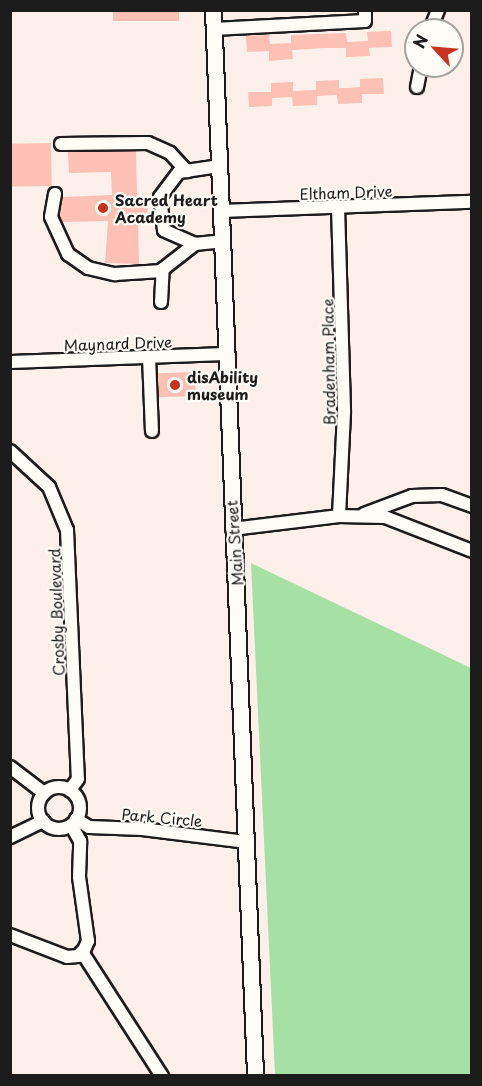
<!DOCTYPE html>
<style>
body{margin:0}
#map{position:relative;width:482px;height:1086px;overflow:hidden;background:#fdf0ea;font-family:"Playpen Sans",sans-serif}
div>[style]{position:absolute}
.green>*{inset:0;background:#a7e0a5}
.building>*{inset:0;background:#fcc1b4;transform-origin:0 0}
.roads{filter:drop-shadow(2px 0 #1c1c1c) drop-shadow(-2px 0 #1c1c1c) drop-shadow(0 2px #1c1c1c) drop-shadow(0 -2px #1c1c1c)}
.minor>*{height:12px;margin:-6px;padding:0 6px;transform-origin:6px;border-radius:6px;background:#fdfcf7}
.minor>.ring{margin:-6px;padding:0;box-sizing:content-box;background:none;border:12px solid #fdfcf7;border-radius:50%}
.major>*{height:15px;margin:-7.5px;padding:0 7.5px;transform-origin:7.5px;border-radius:7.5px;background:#fdfcf7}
.dots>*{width:16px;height:16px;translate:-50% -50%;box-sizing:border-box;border:3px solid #fdfcf7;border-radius:50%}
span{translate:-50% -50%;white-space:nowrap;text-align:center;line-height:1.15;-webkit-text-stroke:4.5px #fdfcf7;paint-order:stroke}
.street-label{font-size:15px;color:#1c1c1c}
.poi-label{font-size:15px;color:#1c1c1c;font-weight:700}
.left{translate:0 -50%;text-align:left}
.frame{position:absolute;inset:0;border:12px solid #1c1c1c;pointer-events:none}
.north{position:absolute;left:404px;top:18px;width:60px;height:60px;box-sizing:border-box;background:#fdfcf7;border:2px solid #a3a29f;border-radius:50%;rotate:296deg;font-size:16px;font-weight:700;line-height:24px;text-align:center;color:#1c1c1c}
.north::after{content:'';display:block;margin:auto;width:21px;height:27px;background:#c8321e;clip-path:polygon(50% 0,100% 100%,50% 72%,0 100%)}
</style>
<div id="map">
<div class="green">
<i style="clip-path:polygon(251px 563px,471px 668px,471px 1075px,275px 1075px)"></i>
</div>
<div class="building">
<i style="left:113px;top:10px;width:66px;height:11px"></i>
<i style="clip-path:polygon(391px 31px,392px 47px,369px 48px,370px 56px,346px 57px,346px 48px,324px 48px,292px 50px,293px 59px,269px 61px,269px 51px,247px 52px,246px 36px,269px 35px,270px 44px,291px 43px,291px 35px,346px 33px,347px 42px,368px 41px,367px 32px)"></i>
<i style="clip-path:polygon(383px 78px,384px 94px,362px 94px,362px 103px,338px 104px,337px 95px,317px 96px,317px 105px,293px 106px,292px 97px,272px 98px,272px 106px,249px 107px,248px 92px,271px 92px,271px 83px,293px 82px,293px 91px,316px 90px,316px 81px,339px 80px,339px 88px,349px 88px,360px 87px,360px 79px)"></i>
<i style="left:51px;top:143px;width:43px;height:41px;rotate:89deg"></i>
<i style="clip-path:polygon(136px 151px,137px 196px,148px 203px,147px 218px,138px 218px,139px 264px,105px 263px,108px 221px,62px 222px,60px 216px,63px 197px,112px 195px,111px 172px,69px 173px,68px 152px)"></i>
<i style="left:195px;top:372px;width:24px;height:37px;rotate:88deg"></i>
</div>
<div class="roads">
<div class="minor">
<i style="left:214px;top:29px;width:151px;rotate:-3deg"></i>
<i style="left:365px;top:21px;width:11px;rotate:-90deg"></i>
<i style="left:430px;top:30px;width:22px;rotate:-68deg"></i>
<i style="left:417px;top:87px;width:21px;rotate:-79deg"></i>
<i style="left:61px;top:144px;width:87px;rotate:-0.7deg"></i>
<i style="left:148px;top:143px;width:24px;rotate:24deg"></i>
<i style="left:170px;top:153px;width:25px;rotate:47deg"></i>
<i style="left:55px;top:194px;width:23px;rotate:100deg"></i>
<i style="left:51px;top:217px;width:41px;rotate:65.3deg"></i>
<i style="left:68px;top:254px;width:24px;rotate:35deg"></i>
<i style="left:88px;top:268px;width:28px;rotate:13deg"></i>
<i style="left:115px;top:274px;width:47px;rotate:-3.7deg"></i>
<i style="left:338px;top:207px;width:206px;rotate:88.3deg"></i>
<i style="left:344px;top:413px;width:103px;rotate:92.8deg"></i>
<i style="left:221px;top:211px;width:251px;rotate:-2.1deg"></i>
<i style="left:195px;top:244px;width:34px;rotate:-156deg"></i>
<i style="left:164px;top:230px;width:33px;rotate:-97deg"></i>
<i style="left:160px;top:197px;width:31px;rotate:-53deg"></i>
<i style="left:179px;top:172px;width:40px;rotate:-8.5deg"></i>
<i style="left:161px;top:302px;width:33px;rotate:-87deg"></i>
<i style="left:163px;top:269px;width:41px;rotate:-38deg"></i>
<i style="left:195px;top:244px;width:27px;rotate:-6deg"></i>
<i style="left:149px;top:357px;width:74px;rotate:87.7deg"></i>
<i style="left:10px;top:362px;width:216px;rotate:-2.1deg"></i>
<i style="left:10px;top:451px;width:53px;rotate:42.7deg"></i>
<i style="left:49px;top:487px;width:47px;rotate:67.3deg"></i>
<i style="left:67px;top:530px;width:249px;rotate:87.5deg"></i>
<i style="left:78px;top:779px;width:14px;rotate:126deg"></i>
<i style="left:364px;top:514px;width:51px;rotate:-20.6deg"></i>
<i style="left:412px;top:496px;width:30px;rotate:-2deg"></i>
<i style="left:442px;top:495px;width:32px;rotate:20deg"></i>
<i style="left:232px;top:529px;width:108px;rotate:-6.9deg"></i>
<i style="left:339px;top:516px;width:46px;rotate:1.2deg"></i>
<i style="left:385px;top:517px;width:93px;rotate:21.3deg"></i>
<i style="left:10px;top:767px;width:43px;rotate:37.4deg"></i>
<i class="ring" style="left:38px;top:787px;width:30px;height:30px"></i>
<i style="left:76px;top:819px;width:15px;rotate:32deg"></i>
<i style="left:89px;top:827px;width:53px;rotate:2.2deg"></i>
<i style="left:142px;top:829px;width:106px;rotate:7.1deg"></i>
<i style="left:10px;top:837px;width:37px;rotate:-26deg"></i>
<i style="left:10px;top:935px;width:61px;rotate:21.1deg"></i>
<i style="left:67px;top:957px;width:11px;rotate:-5deg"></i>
<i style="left:78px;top:956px;width:8px;rotate:-45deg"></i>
<i style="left:84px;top:950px;width:10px;rotate:-66deg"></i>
<i style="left:88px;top:941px;width:65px;rotate:-98deg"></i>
<i style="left:79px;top:877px;width:36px;rotate:-88deg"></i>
<i style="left:80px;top:841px;width:18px;rotate:-119deg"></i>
<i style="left:82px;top:952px;width:148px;rotate:57.2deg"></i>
</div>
<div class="major">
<i style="left:213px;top:10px;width:1067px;rotate:87.74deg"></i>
</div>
</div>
<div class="dots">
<i style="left:103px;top:208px;background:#c8321e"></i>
<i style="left:175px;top:385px;background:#c8321e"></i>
</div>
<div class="street-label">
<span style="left:346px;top:192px;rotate:-2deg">Eltham Drive</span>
<span style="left:118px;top:343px;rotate:-2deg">Maynard Drive</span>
<span style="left:328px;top:362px;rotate:-91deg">Bradenham Place</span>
<span style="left:234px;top:543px;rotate:-94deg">Main Street</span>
<span style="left:56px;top:612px;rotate:-92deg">Crosby Boulevard</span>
<span style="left:162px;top:817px;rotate:5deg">Park Circle</span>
</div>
<div class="poi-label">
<span class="left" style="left:115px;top:208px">Sacred Heart<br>Academy</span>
<span class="left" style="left:187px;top:385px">disAbility<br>museum</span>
</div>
<div class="frame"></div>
<div class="north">N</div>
</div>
